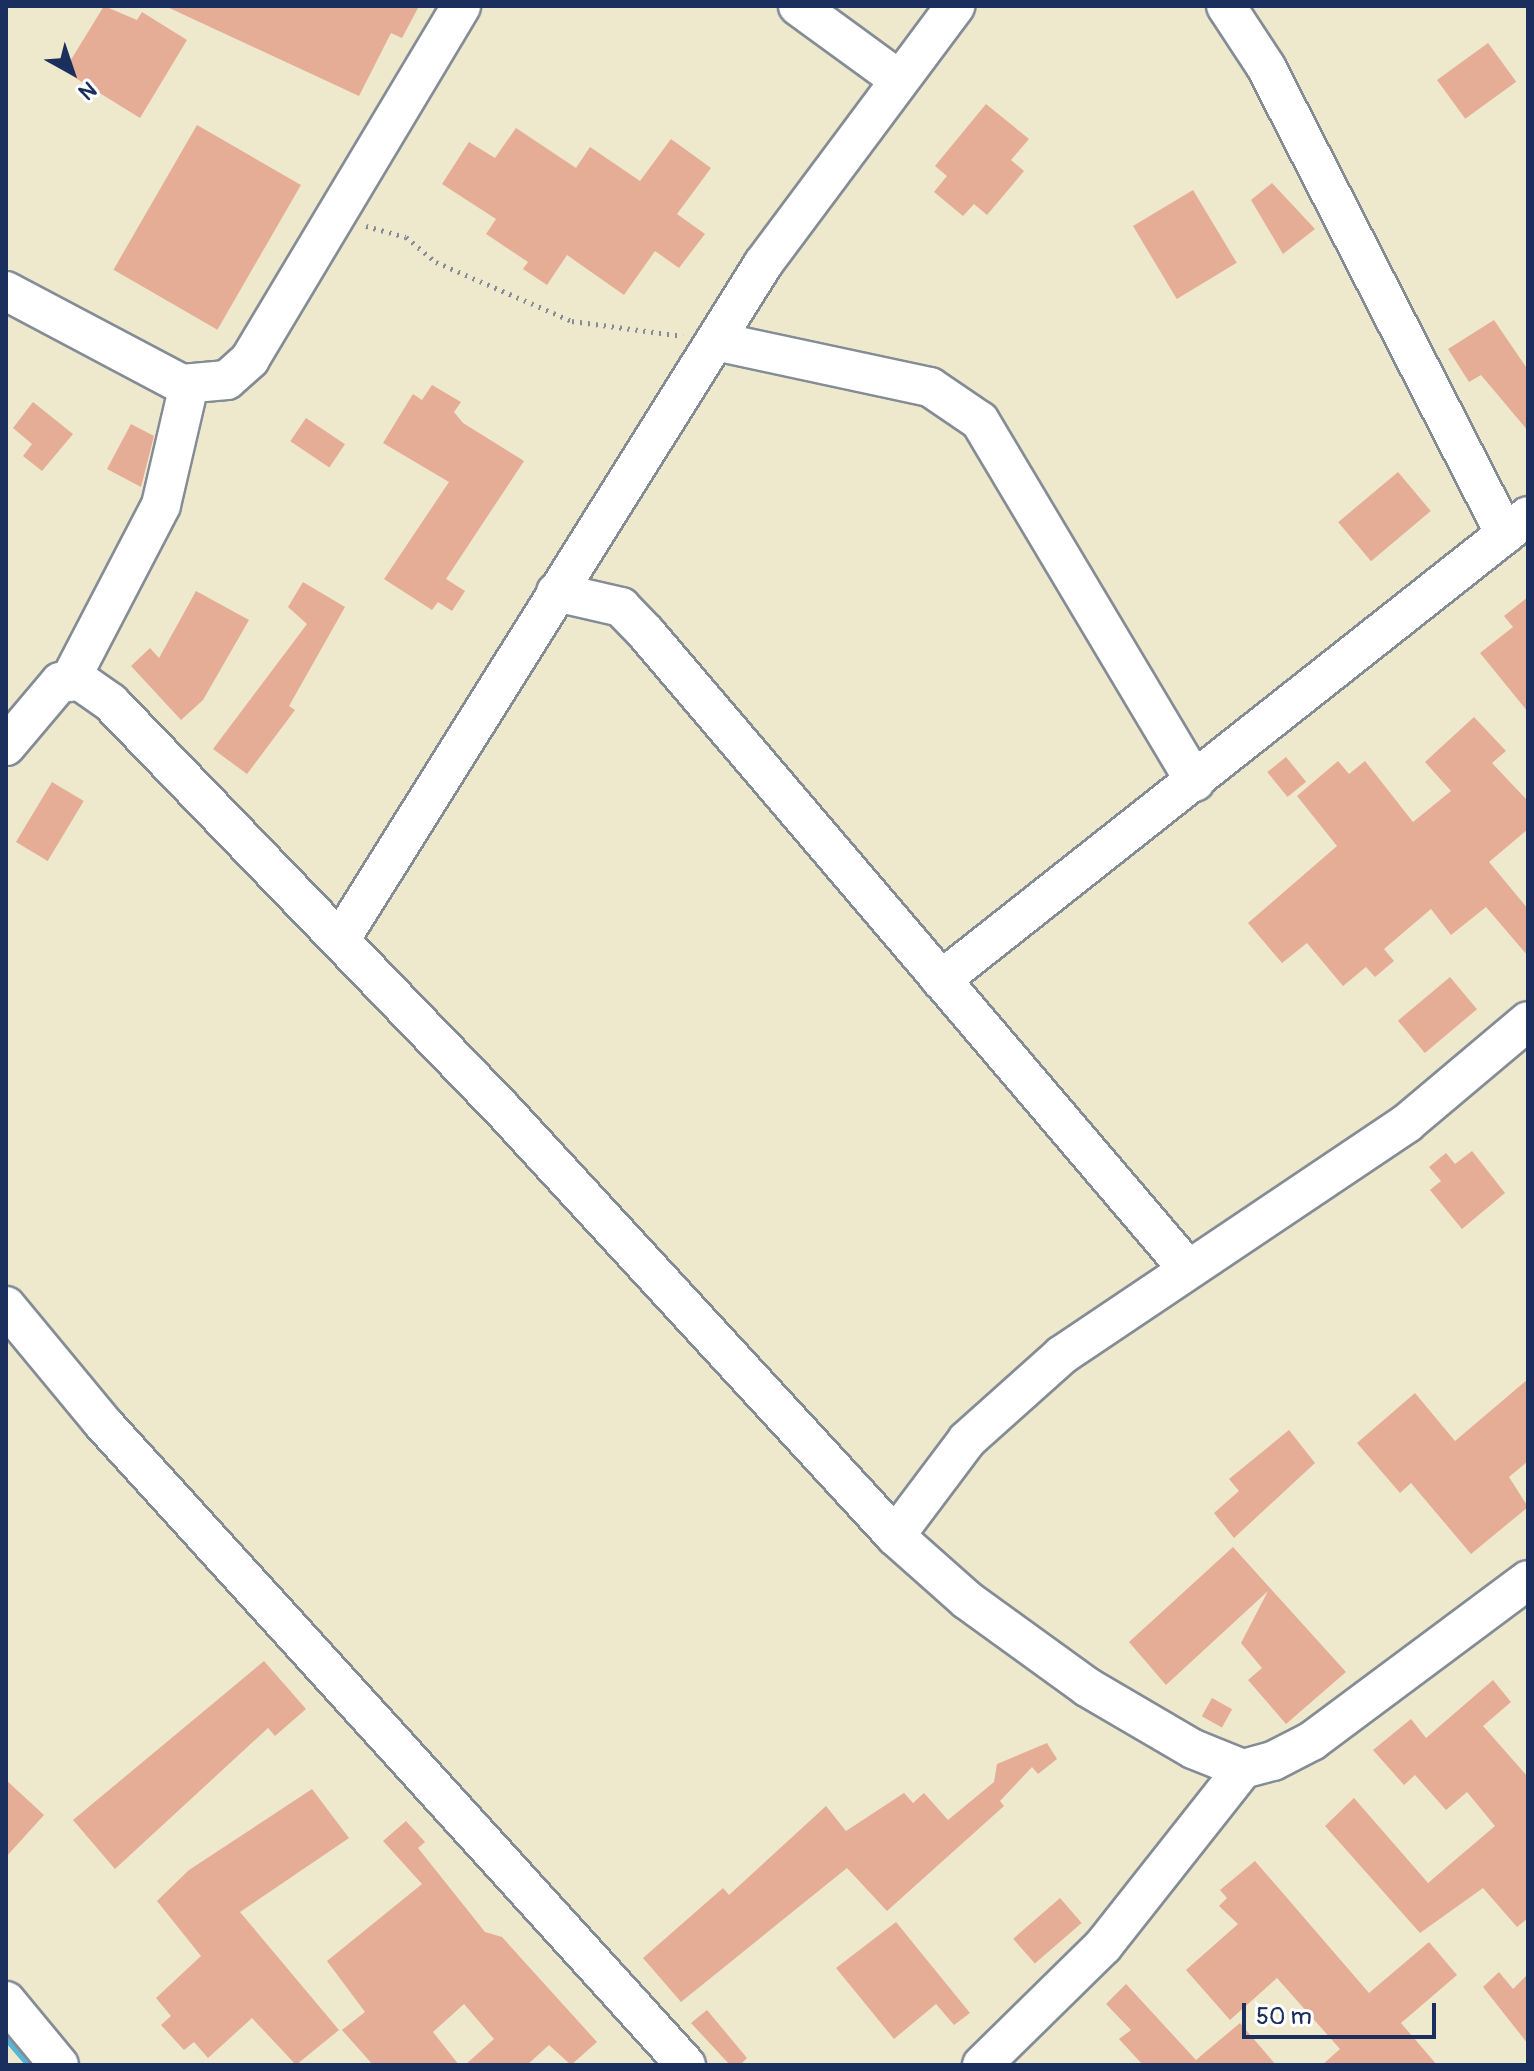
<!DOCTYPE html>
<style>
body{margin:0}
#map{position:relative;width:1534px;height:2071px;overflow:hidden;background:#eee8cd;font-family:Pangolin,sans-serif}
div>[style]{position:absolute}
.stream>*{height:8px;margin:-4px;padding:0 4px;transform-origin:4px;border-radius:4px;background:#58b5d6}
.building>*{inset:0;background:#e6ad96;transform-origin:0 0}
.path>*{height:5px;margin-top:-2.5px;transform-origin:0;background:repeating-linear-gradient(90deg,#848c96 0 2px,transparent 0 8px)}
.roads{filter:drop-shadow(2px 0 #848c96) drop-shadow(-2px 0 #848c96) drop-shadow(0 2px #848c96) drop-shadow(0 -2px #848c96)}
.minor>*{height:38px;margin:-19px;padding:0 19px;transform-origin:19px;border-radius:19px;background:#fff}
span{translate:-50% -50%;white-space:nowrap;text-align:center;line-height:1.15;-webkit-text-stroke:7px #fff;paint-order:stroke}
.frame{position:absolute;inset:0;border:8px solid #1b2f5e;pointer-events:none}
.north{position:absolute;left:32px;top:32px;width:80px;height:80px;-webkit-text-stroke:6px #fff;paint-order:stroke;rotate:140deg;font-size:22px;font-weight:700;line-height:32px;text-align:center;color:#1b2f5e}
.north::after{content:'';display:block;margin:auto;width:28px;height:36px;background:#1b2f5e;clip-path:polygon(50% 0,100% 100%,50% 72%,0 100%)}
.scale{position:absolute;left:1242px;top:2003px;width:194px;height:36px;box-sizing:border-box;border:4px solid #1b2f5e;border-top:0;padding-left:10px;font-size:24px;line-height:28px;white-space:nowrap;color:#1b2f5e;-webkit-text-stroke:6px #fff;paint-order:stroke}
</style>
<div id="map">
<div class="stream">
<i style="left:6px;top:2037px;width:37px;rotate:49deg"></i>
</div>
<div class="building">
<i style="clip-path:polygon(104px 6px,137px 20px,142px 12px,187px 40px,140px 118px,64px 71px)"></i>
<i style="clip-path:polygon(165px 6px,419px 6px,402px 38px,391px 33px,359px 96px)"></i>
<i style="left:1488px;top:43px;width:48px;height:63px;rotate:54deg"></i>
<i style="clip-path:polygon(986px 104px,1029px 139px,1011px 160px,1024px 171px,987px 215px,974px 204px,963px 216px,934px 192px,947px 176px,935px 166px)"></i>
<i style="left:197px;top:125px;width:120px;height:167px;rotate:30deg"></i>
<i style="clip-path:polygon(516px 128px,576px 168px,590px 147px,640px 181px,671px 139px,711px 168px,677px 214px,705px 234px,679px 268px,655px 251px,624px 295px,567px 255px,547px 285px,523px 269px,528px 262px,486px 234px,496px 219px,442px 184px,469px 142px,495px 158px)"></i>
<i style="clip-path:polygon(1272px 183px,1315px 229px,1283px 254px,1251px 200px)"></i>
<i style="left:1193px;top:190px;width:85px;height:70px;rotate:59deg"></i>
<i style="clip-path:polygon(1494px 320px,1528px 370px,1528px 431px,1481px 375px,1469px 382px,1448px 349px)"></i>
<i style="clip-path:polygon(432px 385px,461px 402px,454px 412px,463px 423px,524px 461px,446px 579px,465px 591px,452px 611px,438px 602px,432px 610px,384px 579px,449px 482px,383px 443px,413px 394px,422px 400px)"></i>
<i style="clip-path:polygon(33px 402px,73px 434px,42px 471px,23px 456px,32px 444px,13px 428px)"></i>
<i style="left:306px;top:418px;width:47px;height:28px;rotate:34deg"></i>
<i style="clip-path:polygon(131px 424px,154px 436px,141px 487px,107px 469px)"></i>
<i style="left:1398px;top:472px;width:51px;height:78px;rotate:50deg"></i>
<i style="clip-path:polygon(303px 582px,345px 607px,289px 706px,295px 710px,247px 774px,213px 749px,307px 624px,288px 607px)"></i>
<i style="clip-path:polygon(196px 591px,249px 620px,203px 700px,181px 720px,131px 666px,150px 648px,159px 658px)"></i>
<i style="clip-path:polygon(1528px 597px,1528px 712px,1480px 653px,1513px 627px,1504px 616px)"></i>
<i style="clip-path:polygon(1474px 717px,1506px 751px,1492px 763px,1528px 801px,1528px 829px,1489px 862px,1528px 909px,1528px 956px,1486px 907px,1451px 935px,1431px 909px,1384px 949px,1394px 961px,1375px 977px,1366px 967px,1343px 986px,1307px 943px,1282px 963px,1248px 923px,1337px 846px,1297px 796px,1338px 761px,1349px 774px,1365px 761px,1413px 822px,1451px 791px,1425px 762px)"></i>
<i style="left:1286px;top:757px;width:32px;height:24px;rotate:51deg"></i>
<i style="left:52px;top:782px;width:37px;height:70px;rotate:31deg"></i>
<i style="left:1450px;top:977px;width:42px;height:68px;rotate:50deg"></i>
<i style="clip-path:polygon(1472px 1151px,1505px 1193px,1462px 1229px,1430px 1190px,1441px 1181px,1429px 1167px,1446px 1153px,1455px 1164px)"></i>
<i style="clip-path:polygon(1528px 1379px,1528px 1461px,1509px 1477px,1528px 1507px,1471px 1554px,1411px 1483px,1400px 1493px,1357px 1443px,1415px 1393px,1455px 1441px)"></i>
<i style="clip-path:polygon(1289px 1430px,1315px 1463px,1234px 1538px,1214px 1513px,1239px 1491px,1229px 1479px)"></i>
<i style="clip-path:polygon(1233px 1547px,1346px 1672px,1286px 1724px,1248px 1680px,1262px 1668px,1241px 1643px,1268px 1591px,1166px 1685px,1129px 1642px)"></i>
<i style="clip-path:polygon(264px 1661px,306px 1709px,275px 1736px,268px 1728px,115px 1869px,73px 1820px)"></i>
<i style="clip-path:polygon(1493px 1680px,1511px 1702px,1483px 1726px,1528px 1777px,1528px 1918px,1517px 1927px,1483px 1888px,1420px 1933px,1325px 1826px,1354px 1798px,1428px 1883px,1495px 1826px,1467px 1792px,1446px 1810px,1415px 1775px,1404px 1785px,1373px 1750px,1411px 1719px,1426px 1738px)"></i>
<i style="left:1212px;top:1698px;width:23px;height:21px;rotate:29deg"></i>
<i style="clip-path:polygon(1047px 1743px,1057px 1759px,1038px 1774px,1032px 1767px,1000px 1801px,1004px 1806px,887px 1911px,847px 1868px,681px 2002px,643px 1958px,723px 1888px,729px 1895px,826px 1806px,846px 1831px,904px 1793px,913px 1803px,924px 1793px,948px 1820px,994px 1782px,997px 1764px)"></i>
<i style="clip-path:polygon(6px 1780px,44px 1815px,6px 1857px)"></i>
<i style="clip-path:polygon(312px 1789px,349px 1838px,240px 1912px,339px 2030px,296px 2065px,252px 2018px,208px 2058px,194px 2042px,184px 2050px,161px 2025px,171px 2016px,156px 1998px,201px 1956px,157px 1901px,189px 1870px)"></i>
<i style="clip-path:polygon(406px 1821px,425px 1842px,418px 1848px,485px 1932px,502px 1937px,597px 2042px,571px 2065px,549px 2045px,527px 2065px,465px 2065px,494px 2039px,464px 2004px,433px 2032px,459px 2065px,373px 2065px,342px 2030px,365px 2012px,327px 1961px,422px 1884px,383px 1841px)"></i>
<i style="clip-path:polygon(1255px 1861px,1369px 1993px,1429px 1942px,1457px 1975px,1401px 2023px,1437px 2065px,1322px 2065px,1340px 2049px,1277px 1978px,1230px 2020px,1186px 1970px,1238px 1924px,1219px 1906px,1227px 1898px,1220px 1890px)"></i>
<i style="left:1060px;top:1898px;width:33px;height:62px;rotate:49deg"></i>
<i style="clip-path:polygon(896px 1922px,970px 2013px,954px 2025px,936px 2004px,894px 2039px,836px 1968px)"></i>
<i style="clip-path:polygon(1499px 1972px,1513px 1989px,1528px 1974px,1528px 2044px,1483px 1987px)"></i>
<i style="clip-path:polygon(1126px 1984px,1196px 2060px,1240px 2023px,1276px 2065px,1143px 2065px,1119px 2039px,1131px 2030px,1106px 2004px)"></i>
<i style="clip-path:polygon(707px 2010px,747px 2058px,740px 2065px,730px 2065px,691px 2023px)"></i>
</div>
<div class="path">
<i style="left:366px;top:226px;width:41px;rotate:15.4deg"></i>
<i style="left:406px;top:237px;width:39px;rotate:40deg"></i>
<i style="left:436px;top:262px;width:148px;rotate:23.5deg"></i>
<i style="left:572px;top:321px;width:112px;rotate:7.7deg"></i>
</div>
<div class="roads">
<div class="minor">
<i style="left:798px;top:6px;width:124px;rotate:36.1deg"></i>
<i style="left:1226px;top:6px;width:73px;rotate:56.7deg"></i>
<i style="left:1266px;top:67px;width:525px;rotate:62.9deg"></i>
<i style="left:6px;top:291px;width:199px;rotate:27.9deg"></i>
<i style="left:182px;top:384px;width:45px;rotate:-5.1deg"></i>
<i style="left:227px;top:380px;width:31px;rotate:-42deg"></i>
<i style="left:250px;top:359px;width:411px;rotate:-59.1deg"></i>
<i style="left:715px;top:341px;width:220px;rotate:12.1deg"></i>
<i style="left:930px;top:387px;width:60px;rotate:34.2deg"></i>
<i style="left:980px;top:421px;width:420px;rotate:59.2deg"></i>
<i style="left:556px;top:592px;width:67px;rotate:13deg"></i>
<i style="left:621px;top:607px;width:36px;rotate:46deg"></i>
<i style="left:646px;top:633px;width:834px;rotate:49.57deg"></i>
<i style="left:69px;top:682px;width:199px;rotate:-62.5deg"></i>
<i style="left:161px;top:505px;width:123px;rotate:-76.9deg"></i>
<i style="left:6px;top:746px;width:84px;rotate:-49.8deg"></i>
<i style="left:60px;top:682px;width:20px;rotate:-3deg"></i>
<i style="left:80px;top:681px;width:38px;rotate:35deg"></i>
<i style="left:111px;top:703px;width:568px;rotate:46.07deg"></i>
<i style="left:505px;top:1112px;width:576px;rotate:47.39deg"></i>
<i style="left:895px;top:1536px;width:96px;rotate:41.6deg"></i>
<i style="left:967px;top:1600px;width:148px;rotate:35.9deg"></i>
<i style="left:1087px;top:1687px;width:123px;rotate:30.3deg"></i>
<i style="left:1193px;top:1749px;width:54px;rotate:21.8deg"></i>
<i style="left:1243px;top:1769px;width:31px;rotate:-15deg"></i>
<i style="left:1273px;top:1761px;width:44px;rotate:-27.1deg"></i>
<i style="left:1312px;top:1741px;width:269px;rotate:-36.7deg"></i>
<i style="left:340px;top:940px;width:797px;rotate:-57.96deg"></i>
<i style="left:763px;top:264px;width:322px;rotate:-53.3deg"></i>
<i style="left:941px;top:980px;width:748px;rotate:-38.32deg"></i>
<i style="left:6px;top:1306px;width:149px;rotate:50.4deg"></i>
<i style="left:101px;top:1421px;width:870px;rotate:47.75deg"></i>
<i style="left:895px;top:1536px;width:120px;rotate:-53.1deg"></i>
<i style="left:967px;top:1440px;width:127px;rotate:-41.8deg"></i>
<i style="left:1062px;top:1355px;width:416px;rotate:-33.9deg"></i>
<i style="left:1407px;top:1123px;width:158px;rotate:-40.1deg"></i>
<i style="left:6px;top:2001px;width:83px;rotate:50.4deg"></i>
<i style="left:982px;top:2065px;width:170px;rotate:-44.5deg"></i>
<i style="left:1103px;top:1946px;width:226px;rotate:-51.7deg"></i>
</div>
</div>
<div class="frame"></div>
<div class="north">N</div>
<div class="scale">50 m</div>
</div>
